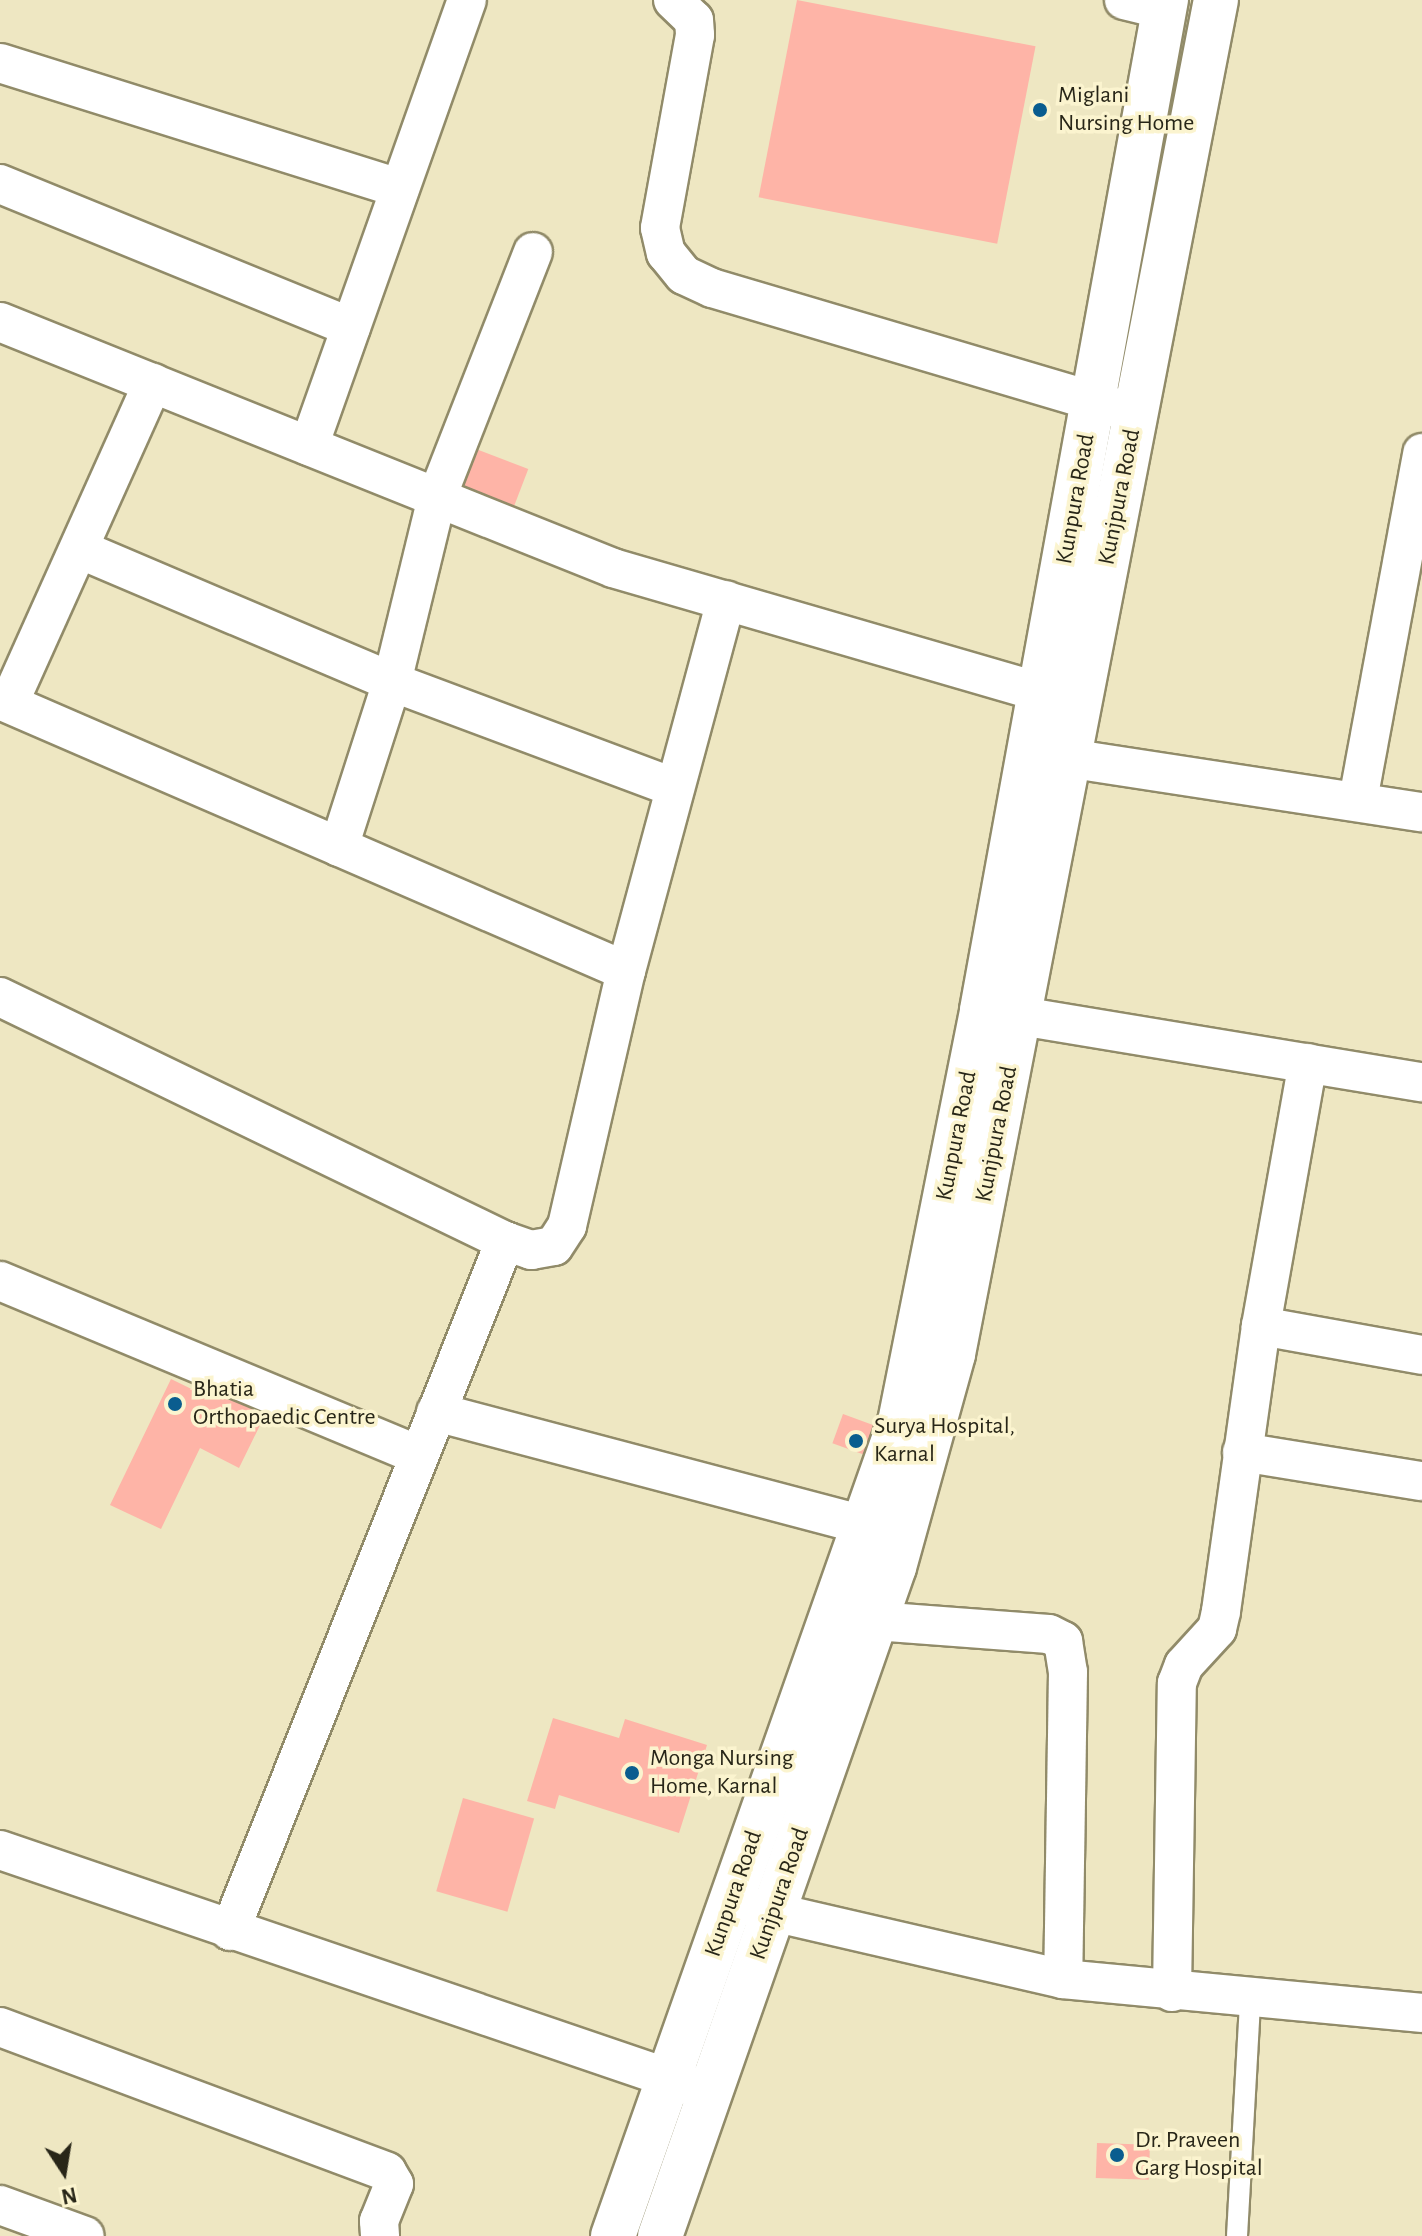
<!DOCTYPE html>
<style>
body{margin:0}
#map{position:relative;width:1422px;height:2236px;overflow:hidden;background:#eee7c2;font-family:"Alegreya Sans",sans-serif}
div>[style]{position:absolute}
.building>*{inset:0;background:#feb4a7;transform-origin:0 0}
.roads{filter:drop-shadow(2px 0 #918b69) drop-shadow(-2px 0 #918b69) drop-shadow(0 2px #918b69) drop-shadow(0 -2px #918b69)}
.service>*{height:20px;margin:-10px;padding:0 10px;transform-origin:10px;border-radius:10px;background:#fff}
.minor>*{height:38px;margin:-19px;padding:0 19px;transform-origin:19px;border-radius:19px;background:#fff}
.tertiary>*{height:44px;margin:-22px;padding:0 22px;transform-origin:22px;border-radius:22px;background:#fff}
.dots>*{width:22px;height:22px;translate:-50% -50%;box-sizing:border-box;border:4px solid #fbf4cf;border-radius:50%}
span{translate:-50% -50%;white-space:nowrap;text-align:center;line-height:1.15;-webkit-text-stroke:7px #fbf4cf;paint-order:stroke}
.poi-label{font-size:24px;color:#282618}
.left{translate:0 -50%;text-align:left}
.street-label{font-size:24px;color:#282618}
.north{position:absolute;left:24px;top:2132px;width:80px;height:80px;-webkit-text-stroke:6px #fbf4cf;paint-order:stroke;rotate:168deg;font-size:22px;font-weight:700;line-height:32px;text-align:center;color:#282618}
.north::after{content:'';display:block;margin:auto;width:28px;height:36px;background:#282618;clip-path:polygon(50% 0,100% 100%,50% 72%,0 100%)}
</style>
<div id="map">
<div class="building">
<i style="left:797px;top:0;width:243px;height:201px;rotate:11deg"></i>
<i style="left:476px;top:449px;width:56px;height:43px;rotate:21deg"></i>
<i style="clip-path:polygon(171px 1379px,212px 1399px,215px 1391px,265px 1415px,239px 1468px,200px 1448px,161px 1529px,110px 1505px)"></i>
<i style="left:843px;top:1414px;width:37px;height:31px;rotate:20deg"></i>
<i style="clip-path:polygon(553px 1718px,619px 1738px,625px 1719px,707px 1745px,679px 1833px,559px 1795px,555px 1809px,527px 1801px)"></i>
<i style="left:463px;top:1798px;width:74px;height:97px;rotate:16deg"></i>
<i style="left:1097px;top:2143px;width:53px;height:35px;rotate:2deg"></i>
</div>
<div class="roads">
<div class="service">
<i style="left:1237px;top:2236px;width:236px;rotate:-86.8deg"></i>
</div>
<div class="minor">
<i style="left:673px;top:0;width:29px;rotate:44deg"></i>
<i style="left:694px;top:20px;width:15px;rotate:86deg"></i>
<i style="left:695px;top:35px;width:196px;rotate:100.3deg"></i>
<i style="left:660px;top:228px;width:26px;rotate:77deg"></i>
<i style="left:666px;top:253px;width:28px;rotate:51deg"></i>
<i style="left:684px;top:275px;width:31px;rotate:25deg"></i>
<i style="left:712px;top:288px;width:427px;rotate:16.5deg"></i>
<i style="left:1124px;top:0;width:42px;rotate:13.7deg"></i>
<i style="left:0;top:63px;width:419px;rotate:17.4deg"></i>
<i style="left:0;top:184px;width:379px;rotate:22.2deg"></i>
<i style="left:0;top:322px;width:661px;rotate:21.87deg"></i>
<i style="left:613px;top:568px;width:472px;rotate:16.2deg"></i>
<i style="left:309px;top:446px;width:473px;rotate:-70.5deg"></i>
<i style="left:79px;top:549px;width:340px;rotate:23deg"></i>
<i style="left:392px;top:682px;width:302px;rotate:20.5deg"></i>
<i style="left:0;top:700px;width:682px;rotate:23.41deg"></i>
<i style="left:9px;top:703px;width:351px;rotate:-65.8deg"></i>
<i style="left:1041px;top:754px;width:385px;rotate:8.7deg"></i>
<i style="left:1358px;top:800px;width:353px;rotate:-79.5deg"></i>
<i style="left:339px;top:847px;width:173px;rotate:-72.2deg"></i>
<i style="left:392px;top:682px;width:190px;rotate:-76.3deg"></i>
<i style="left:437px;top:497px;width:263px;rotate:-68.6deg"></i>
<i style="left:0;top:997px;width:561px;rotate:25.79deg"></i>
<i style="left:505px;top:1241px;width:28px;rotate:19deg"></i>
<i style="left:531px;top:1250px;width:23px;rotate:-10deg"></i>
<i style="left:554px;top:1246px;width:24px;rotate:-57deg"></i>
<i style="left:567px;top:1226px;width:262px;rotate:-77deg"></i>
<i style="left:626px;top:971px;width:384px;rotate:-74.9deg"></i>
<i style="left:991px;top:1011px;width:437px;rotate:9.4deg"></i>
<i style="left:0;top:1281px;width:453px;rotate:22.6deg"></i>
<i style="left:1261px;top:1326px;width:164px;rotate:10.2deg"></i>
<i style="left:436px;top:1412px;width:473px;rotate:14.8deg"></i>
<i style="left:1242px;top:1452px;width:182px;rotate:9.2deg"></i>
<i style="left:875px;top:1621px;width:174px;rotate:4.3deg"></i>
<i style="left:1049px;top:1634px;width:16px;rotate:27deg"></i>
<i style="left:1063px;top:1641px;width:31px;rotate:81deg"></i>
<i style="left:1068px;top:1672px;width:307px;rotate:90.9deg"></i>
<i style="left:0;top:1850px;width:737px;rotate:18.83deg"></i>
<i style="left:747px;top:1906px;width:324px;rotate:13deg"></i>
<i style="left:1063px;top:1979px;width:361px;rotate:5.4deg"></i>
<i style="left:230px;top:1931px;width:743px;rotate:-68.27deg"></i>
<i style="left:1172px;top:1992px;width:309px;rotate:-89.1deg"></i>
<i style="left:1177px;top:1683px;width:19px;rotate:-69deg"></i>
<i style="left:1184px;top:1665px;width:49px;rotate:-47.5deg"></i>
<i style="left:1217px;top:1629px;width:18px;rotate:-77deg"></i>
<i style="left:1221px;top:1611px;width:288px;rotate:-82deg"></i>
<i style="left:1261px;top:1326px;width:267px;rotate:-79.9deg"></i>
<i style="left:0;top:2027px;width:413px;rotate:20.5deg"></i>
<i style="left:387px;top:2172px;width:14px;rotate:60deg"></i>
<i style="left:394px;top:2184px;width:40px;rotate:112deg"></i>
<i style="left:379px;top:2221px;width:15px;rotate:86deg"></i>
<i style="left:0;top:2205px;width:90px;rotate:20deg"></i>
</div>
<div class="tertiary">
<i style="left:613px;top:2236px;width:863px;rotate:-70.58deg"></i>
<i style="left:900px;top:1422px;width:420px;rotate:-78.7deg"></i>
<i style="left:982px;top:1010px;width:1027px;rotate:-79.68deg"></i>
<i style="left:660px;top:2236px;width:709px;rotate:-70.72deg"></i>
<i style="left:894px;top:1567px;width:221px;rotate:-74.5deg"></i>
<i style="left:953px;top:1354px;width:1379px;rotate:-79.01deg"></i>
</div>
</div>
<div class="dots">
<i style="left:1040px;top:110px;background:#0a5d8f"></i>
<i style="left:175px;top:1404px;background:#0a5d8f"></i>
<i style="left:856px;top:1441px;background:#0a5d8f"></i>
<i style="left:632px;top:1773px;background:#0a5d8f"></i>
<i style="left:1117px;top:2155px;background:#0a5d8f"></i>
</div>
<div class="poi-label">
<span class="left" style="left:1058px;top:110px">Miglani<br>Nursing Home</span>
<span class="left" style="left:193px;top:1404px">Bhatia<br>Orthopaedic Centre</span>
<span class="left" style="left:874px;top:1441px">Surya Hospital,<br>Karnal</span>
<span class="left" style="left:650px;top:1773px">Monga Nursing<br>Home, Karnal</span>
<span class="left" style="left:1135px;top:2155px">Dr. Praveen<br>Garg Hospital</span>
</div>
<div class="street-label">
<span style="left:1120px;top:497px;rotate:-79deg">Kunjpura Road</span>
<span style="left:1076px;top:499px;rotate:-80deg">Kunpura Road</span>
<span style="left:997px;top:1134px;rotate:-79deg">Kunjpura Road</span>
<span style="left:957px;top:1136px;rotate:-79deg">Kunpura Road</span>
<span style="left:734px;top:1894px;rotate:-71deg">Kunpura Road</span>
<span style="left:780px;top:1894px;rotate:-71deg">Kunjpura Road</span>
</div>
<div class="north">N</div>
</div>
